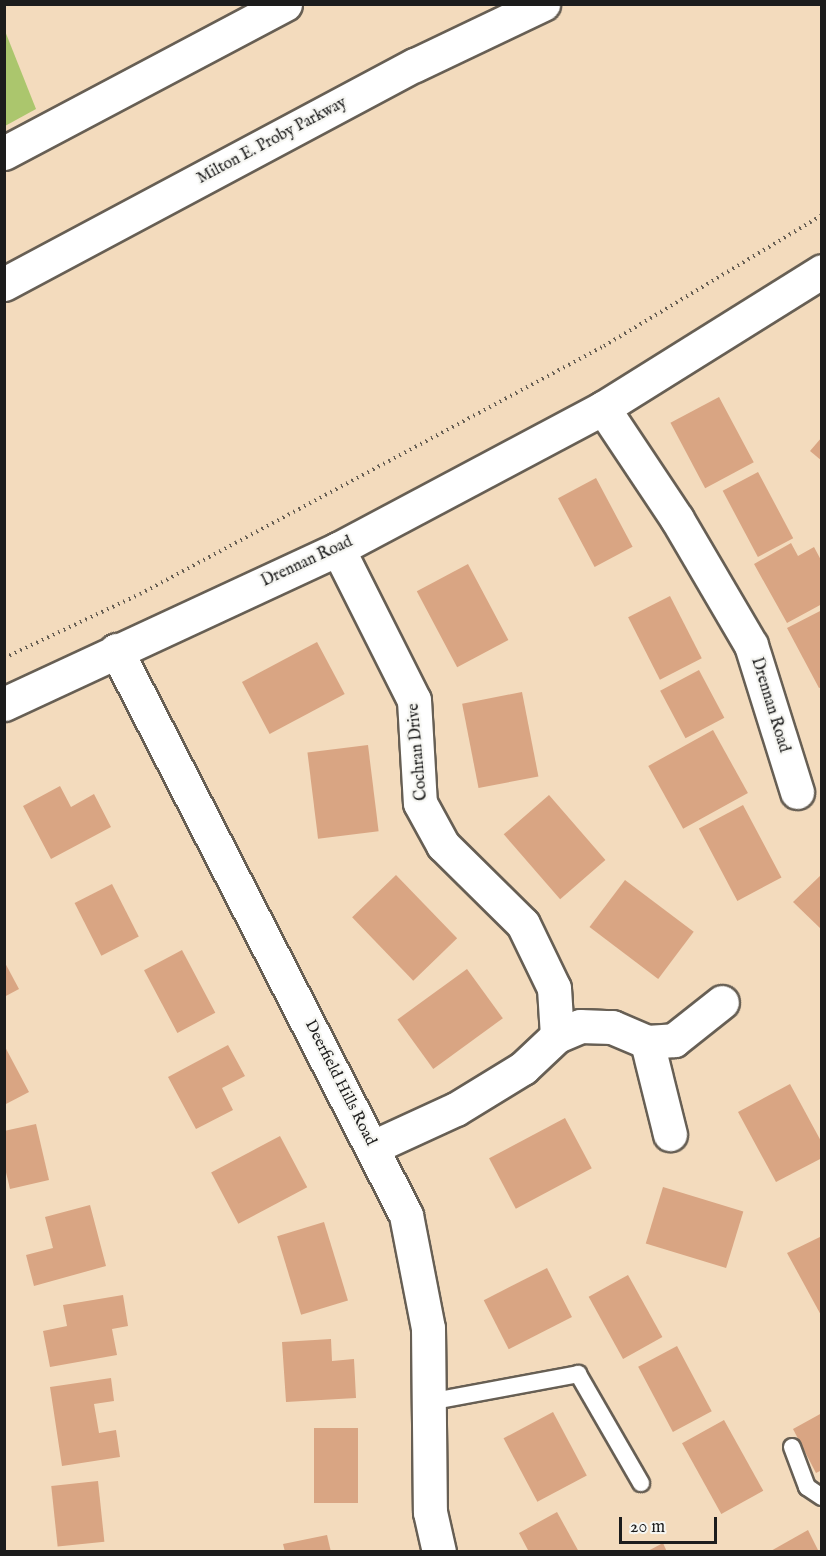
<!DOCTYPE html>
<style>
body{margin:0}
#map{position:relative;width:826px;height:1556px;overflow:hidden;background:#f3dbbd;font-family:"IM FELL English",serif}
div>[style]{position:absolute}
.green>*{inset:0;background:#abc66d}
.building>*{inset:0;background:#d9a583;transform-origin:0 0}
.path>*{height:4px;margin-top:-2px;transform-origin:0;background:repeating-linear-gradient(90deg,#675f54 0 1.5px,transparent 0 6px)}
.roads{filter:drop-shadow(2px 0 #675f54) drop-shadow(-2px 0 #675f54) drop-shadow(0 2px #675f54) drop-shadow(0 -2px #675f54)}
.service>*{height:16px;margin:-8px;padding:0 8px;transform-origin:8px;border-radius:8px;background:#fff}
.minor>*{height:33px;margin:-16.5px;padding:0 16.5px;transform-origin:16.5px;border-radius:16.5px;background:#fff}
.tertiary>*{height:33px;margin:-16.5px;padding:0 16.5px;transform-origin:16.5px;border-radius:16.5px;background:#fff}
.motorway>*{height:33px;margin:-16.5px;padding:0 16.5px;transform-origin:16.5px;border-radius:16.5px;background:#fff}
span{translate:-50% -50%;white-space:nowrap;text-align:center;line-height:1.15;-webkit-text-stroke:4.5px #f6f6f2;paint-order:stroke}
.street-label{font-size:16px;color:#1c1c1c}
.frame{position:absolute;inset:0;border:6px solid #1c1c1c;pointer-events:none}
.scale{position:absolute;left:619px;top:1517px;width:98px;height:27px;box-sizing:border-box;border:3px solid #1c1c1c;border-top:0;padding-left:8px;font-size:18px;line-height:21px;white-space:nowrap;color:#1c1c1c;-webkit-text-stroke:4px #f6f6f2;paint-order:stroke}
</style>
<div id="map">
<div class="green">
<i style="clip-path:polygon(5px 31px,36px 109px,5px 126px,4px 126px)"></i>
</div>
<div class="building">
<i style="left:719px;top:397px;width:74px;height:55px;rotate:62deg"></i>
<i style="clip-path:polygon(822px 437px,822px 461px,810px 451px)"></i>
<i style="left:758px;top:472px;width:75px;height:40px;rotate:62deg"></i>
<i style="left:596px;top:478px;width:78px;height:43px;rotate:62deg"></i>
<i style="clip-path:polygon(791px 543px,798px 556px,814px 547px,822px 562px,822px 604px,787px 623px,754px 564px)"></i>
<i style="left:468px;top:564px;width:86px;height:58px;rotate:62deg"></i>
<i style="left:670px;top:596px;width:70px;height:47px;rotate:63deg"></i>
<i style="clip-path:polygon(822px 610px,822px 687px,819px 688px,787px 628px)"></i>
<i style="left:317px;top:642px;width:59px;height:85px;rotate:62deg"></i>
<i style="left:699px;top:670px;width:54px;height:44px;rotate:62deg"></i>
<i style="left:522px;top:692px;width:86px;height:61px;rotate:79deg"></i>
<i style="left:713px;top:730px;width:72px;height:74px;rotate:61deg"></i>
<i style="left:368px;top:745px;width:87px;height:61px;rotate:83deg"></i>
<i style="clip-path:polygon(60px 786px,71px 807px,94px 794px,111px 827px,51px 859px,23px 806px)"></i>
<i style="left:549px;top:795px;width:86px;height:60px;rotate:49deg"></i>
<i style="left:743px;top:805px;width:82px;height:50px;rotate:62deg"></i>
<i style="clip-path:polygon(822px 874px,822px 930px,793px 902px)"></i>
<i style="left:396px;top:875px;width:88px;height:61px;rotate:46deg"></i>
<i style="left:625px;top:880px;width:86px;height:59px;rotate:37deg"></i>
<i style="left:112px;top:884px;width:59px;height:42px;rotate:63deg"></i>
<i style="left:182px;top:950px;width:71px;height:43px;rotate:62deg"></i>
<i style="clip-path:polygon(4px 961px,19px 989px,4px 997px)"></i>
<i style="left:467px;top:969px;width:61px;height:86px;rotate:54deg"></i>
<i style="clip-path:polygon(4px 1045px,29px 1092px,4px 1105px)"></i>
<i style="clip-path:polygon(228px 1045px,245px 1076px,222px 1088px,233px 1110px,196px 1129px,168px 1077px)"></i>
<i style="clip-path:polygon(790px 1084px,822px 1143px,822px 1158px,776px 1182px,738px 1112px)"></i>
<i style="left:565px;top:1118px;width:57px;height:86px;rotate:62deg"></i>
<i style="clip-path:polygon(36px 1124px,49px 1180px,10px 1189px,4px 1164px,4px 1131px)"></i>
<i style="left:280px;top:1136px;width:58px;height:78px;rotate:62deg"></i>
<i style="left:663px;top:1187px;width:84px;height:59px;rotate:17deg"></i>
<i style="clip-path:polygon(90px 1205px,106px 1266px,34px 1286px,26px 1255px,53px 1248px,45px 1217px)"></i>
<i style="left:324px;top:1222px;width:82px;height:49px;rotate:73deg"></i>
<i style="clip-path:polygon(822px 1236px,822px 1317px,787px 1253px)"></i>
<i style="left:547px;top:1268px;width:55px;height:71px;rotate:63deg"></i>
<i style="left:628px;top:1275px;width:71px;height:45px;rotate:61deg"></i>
<i style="clip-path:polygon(123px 1295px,128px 1326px,112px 1329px,117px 1355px,50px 1367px,43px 1331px,67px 1326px,63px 1305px)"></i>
<i style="clip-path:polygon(331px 1339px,332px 1361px,354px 1359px,356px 1398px,286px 1402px,282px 1342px)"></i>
<i style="left:677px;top:1346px;width:74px;height:44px;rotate:62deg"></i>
<i style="clip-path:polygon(111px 1378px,114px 1401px,94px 1404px,99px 1433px,116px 1430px,120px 1457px,62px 1466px,50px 1387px)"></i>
<i style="left:553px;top:1412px;width:72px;height:56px;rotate:62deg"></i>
<i style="clip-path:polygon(822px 1413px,822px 1470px,816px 1473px,793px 1429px)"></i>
<i style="left:724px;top:1420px;width:81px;height:48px;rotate:61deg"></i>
<i style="left:314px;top:1428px;width:44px;height:75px"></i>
<i style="left:98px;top:1481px;width:61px;height:47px;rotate:84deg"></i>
<i style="clip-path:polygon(557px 1512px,579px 1552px,529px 1552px,519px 1533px)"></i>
<i style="clip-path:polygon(808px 1530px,819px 1552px,769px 1552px)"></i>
<i style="clip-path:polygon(327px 1535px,331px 1552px,285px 1552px,283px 1544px)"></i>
<i style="clip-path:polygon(663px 1543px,667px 1552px,646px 1552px)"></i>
</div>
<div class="path">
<i style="left:4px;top:658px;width:150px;rotate:-25.2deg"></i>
<i style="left:140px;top:594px;width:526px;rotate:-28.12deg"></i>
<i style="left:604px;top:346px;width:254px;rotate:-31deg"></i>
</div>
<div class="roads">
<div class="service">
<i style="left:429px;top:1402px;width:152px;rotate:-10.6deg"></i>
<i style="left:578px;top:1374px;width:126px;rotate:60deg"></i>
<i style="left:792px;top:1447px;width:43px;rotate:69.4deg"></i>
<i style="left:807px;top:1487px;width:18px;rotate:34deg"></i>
</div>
<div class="minor">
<i style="left:603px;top:408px;width:133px;rotate:56.3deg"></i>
<i style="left:677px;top:519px;width:146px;rotate:59.6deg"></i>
<i style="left:751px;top:645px;width:154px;rotate:72.6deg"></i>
<i style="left:338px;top:549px;width:169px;rotate:63.3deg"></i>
<i style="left:414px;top:700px;width:103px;rotate:86.7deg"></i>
<i style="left:420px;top:803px;width:48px;rotate:61.3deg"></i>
<i style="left:443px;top:845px;width:112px;rotate:44.6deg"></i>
<i style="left:523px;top:924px;width:71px;rotate:64.2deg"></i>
<i style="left:554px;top:988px;width:48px;rotate:86.4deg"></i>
<i style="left:116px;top:650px;width:635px;rotate:62.83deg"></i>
<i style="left:406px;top:1215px;width:115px;rotate:79deg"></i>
<i style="left:428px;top:1328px;width:184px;rotate:89.4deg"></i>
<i style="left:430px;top:1512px;width:41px;rotate:77.3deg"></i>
<i style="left:647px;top:1042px;width:95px;rotate:76deg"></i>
<i style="left:373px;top:1147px;width:91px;rotate:-24.6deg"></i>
<i style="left:456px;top:1109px;width:79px;rotate:-31.5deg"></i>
<i style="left:523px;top:1068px;width:47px;rotate:-43.3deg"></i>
<i style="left:557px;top:1036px;width:25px;rotate:-23deg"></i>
<i style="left:580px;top:1026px;width:32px;rotate:2deg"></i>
<i style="left:612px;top:1027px;width:38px;rotate:23deg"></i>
<i style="left:647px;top:1042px;width:27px;rotate:-4deg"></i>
<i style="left:674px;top:1040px;width:61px;rotate:-38.4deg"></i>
</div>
<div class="tertiary">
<i style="left:4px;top:704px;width:368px;rotate:-24.9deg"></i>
<i style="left:338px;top:549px;width:300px;rotate:-28deg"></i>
<i style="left:603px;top:408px;width:258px;rotate:-32deg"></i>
</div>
<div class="motorway">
<i style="left:4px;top:153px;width:318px;rotate:-27.9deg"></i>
<i style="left:4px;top:284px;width:466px;rotate:-28.1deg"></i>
<i style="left:415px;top:65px;width:142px;rotate:-25.5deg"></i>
</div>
</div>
<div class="street-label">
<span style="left:272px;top:141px;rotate:-28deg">Milton E. Proby Parkway</span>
<span style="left:307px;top:562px;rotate:-25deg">Drennan Road</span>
<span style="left:770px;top:705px;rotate:73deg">Drennan Road</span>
<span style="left:418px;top:752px;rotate:-95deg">Cochran Drive</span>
<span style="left:340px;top:1083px;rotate:63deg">Deerfield Hills Road</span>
</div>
<div class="frame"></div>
<div class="scale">20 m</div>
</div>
